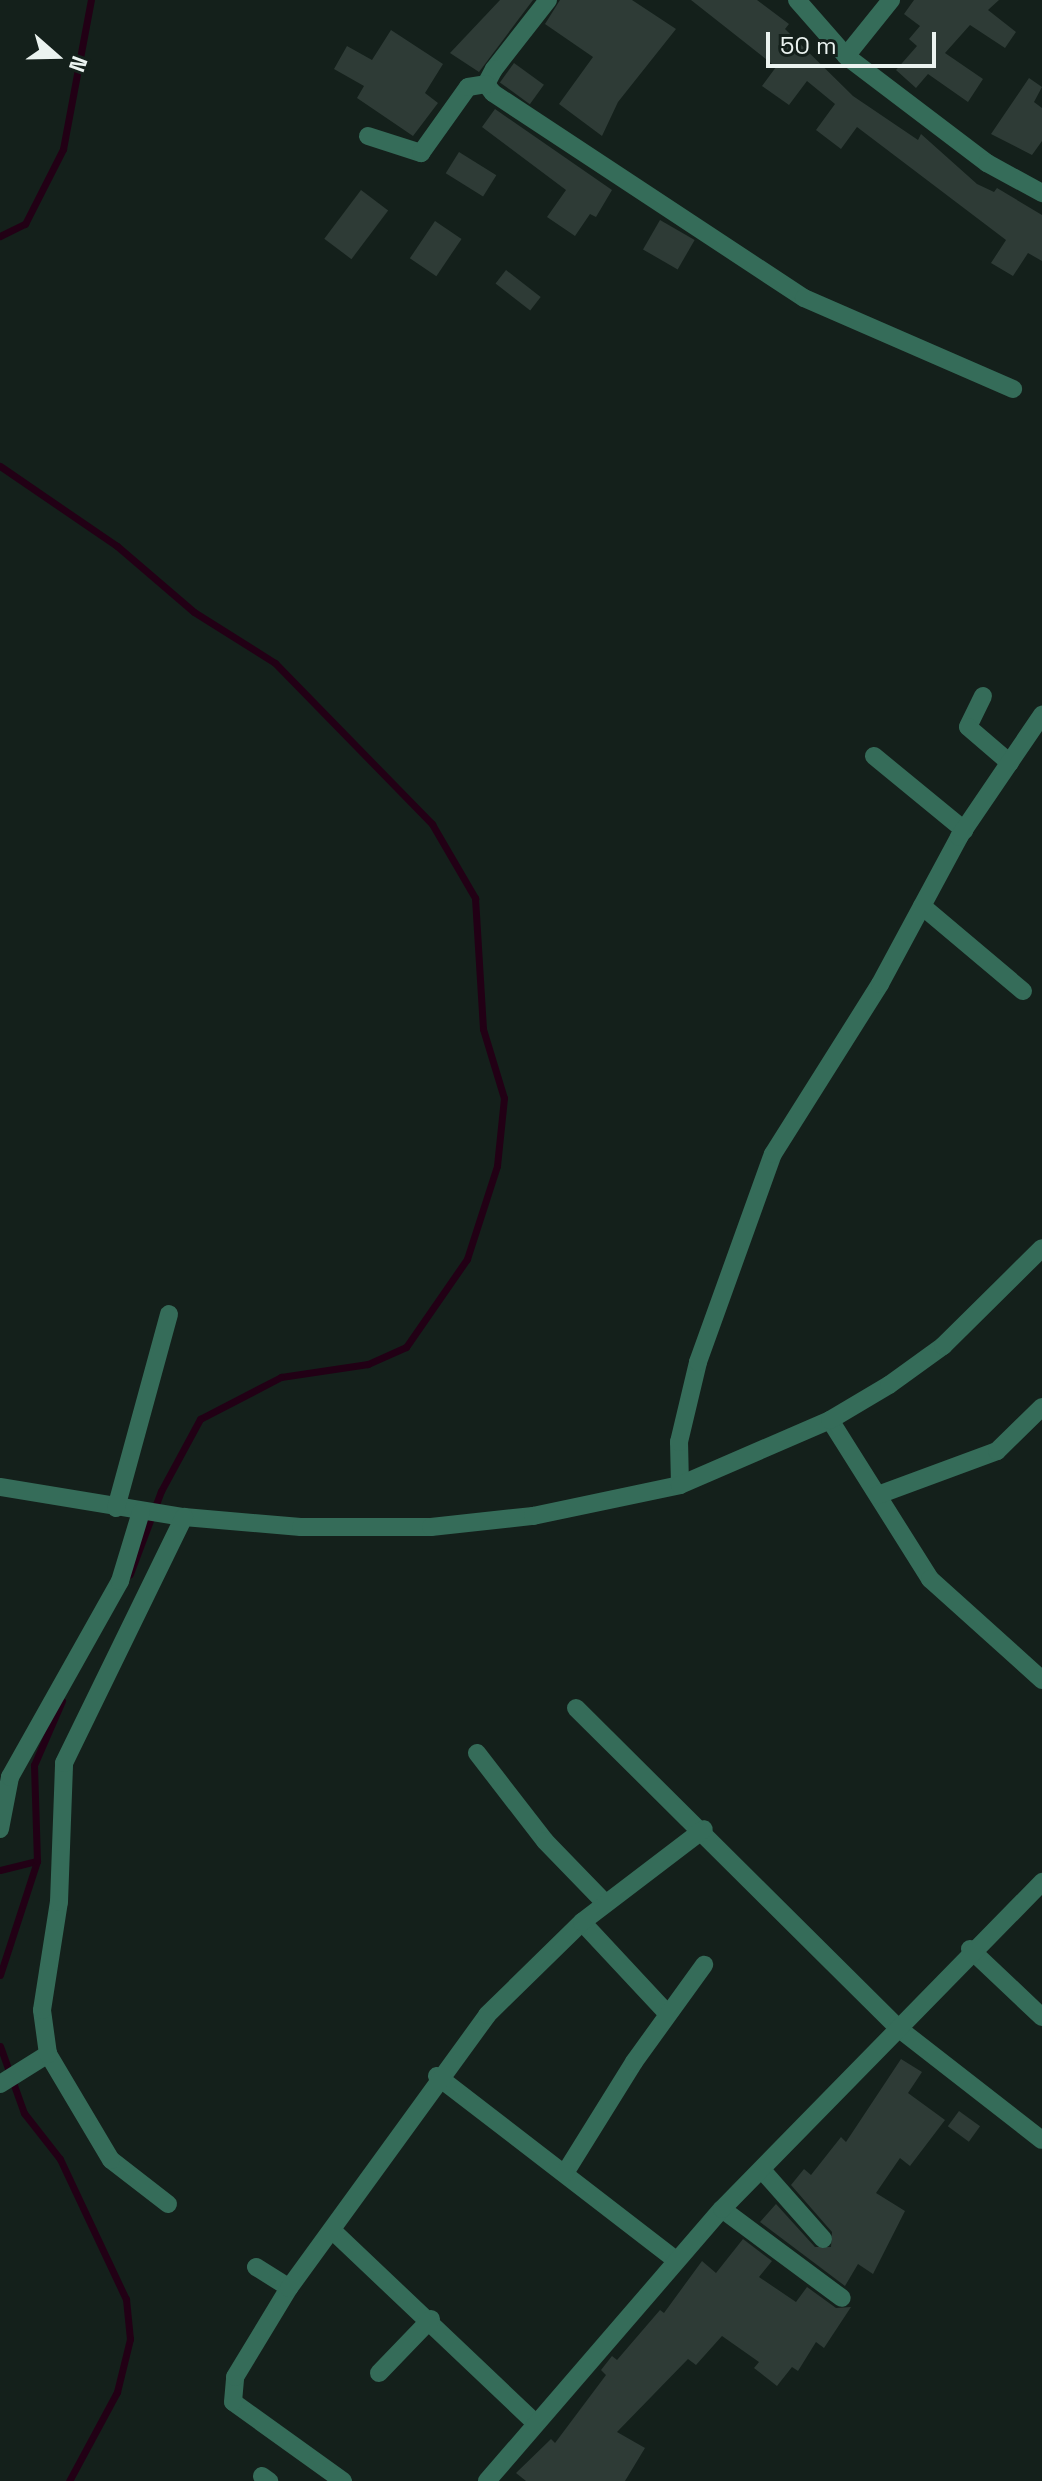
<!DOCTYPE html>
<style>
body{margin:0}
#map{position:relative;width:1042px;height:2481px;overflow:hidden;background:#14201b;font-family:"Space Grotesk",sans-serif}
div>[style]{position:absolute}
.stream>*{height:7px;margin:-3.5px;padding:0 3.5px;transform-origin:3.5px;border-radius:3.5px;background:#220015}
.building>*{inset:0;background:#2e3b36;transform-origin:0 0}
.minor>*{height:18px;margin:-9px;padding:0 9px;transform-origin:9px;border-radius:9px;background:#356c59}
span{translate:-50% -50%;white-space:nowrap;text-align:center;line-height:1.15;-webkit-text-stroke:6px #14201b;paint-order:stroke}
.north{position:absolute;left:16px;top:16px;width:80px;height:80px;-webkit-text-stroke:6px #14201b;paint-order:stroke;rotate:110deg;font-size:22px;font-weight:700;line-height:32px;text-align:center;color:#ebf3f0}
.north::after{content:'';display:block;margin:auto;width:28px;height:36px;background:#ebf3f0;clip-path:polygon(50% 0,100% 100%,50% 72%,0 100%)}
.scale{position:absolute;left:766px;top:32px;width:170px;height:36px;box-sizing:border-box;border:4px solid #ebf3f0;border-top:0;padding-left:10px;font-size:24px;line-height:28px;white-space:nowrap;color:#ebf3f0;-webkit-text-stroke:6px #14201b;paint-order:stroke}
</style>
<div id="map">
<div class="stream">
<i style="left:0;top:236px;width:28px;rotate:-26deg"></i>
<i style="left:25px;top:224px;width:84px;rotate:-63.1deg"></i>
<i style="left:63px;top:149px;width:152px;rotate:-79.4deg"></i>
<i style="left:0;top:466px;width:142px;rotate:34.4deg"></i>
<i style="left:117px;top:546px;width:101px;rotate:40.6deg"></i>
<i style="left:194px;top:612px;width:96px;rotate:32.2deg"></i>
<i style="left:275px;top:663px;width:225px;rotate:45.7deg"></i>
<i style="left:432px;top:824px;width:86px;rotate:59.8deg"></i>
<i style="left:475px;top:898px;width:131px;rotate:86.5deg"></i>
<i style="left:483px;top:1029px;width:72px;rotate:73.1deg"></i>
<i style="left:504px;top:1098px;width:68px;rotate:95.9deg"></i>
<i style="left:497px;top:1166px;width:98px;rotate:107.9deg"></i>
<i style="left:467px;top:1259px;width:107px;rotate:124.7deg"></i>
<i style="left:406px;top:1347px;width:42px;rotate:155.9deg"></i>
<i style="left:368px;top:1364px;width:88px;rotate:171.5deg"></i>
<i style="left:281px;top:1377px;width:91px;rotate:152.6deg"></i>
<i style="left:200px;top:1419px;width:82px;rotate:118.4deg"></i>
<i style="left:161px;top:1491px;width:89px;rotate:110.5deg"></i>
<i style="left:0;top:1870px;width:38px;rotate:-14deg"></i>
<i style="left:0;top:1975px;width:120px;rotate:-72deg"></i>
<i style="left:37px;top:1861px;width:96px;rotate:-91.8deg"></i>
<i style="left:34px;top:1765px;width:70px;rotate:-66.4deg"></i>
<i style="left:0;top:2046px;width:71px;rotate:70.3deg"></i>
<i style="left:24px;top:2113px;width:58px;rotate:52deg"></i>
<i style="left:60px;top:2159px;width:155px;rotate:64.8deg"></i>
<i style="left:126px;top:2299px;width:40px;rotate:84.3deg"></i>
<i style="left:130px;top:2339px;width:55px;rotate:103.8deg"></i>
<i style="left:117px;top:2392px;width:101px;rotate:118.3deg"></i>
</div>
<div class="building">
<i style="clip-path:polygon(500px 0,533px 0,479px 72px,450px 53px)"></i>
<i style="clip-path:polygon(560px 0,632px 0,676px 29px,618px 102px,602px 136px,559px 104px,593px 57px,545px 24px)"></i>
<i style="clip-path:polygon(691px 0,757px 0,789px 24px,785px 29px,853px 96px,918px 140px,921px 134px,977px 184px,994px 192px,997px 188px,1042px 215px,1042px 261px,1028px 253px,1013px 276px,991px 263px,1006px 240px,857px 127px,841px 149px,816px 130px,835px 104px,807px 81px,789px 105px,762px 86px,776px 67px)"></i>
<i style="clip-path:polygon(914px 0,999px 0,988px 10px,1016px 32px,1005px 48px,970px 25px,945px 53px,983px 79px,968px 102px,928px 74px,916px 88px,896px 70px,917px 46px,909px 39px,920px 26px,904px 14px)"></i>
<i style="clip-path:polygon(391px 30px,443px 64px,425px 93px,438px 103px,413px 136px,357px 98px,364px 86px,334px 69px,347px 46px,372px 60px)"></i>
<i style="left:514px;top:63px;width:37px;height:24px;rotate:36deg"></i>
<i style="clip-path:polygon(1029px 78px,1042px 87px,1034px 102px,1042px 108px,1042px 141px,1032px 155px,991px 134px)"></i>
<i style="clip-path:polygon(495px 109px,612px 190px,596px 217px,590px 214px,575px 236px,547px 217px,566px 190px,482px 127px)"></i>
<i style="left:459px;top:152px;width:44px;height:25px;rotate:32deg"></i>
<i style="left:361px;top:190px;width:34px;height:61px;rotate:37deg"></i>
<i style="left:660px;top:220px;width:40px;height:34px;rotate:30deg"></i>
<i style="left:435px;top:221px;width:32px;height:45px;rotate:34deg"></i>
<i style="left:506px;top:270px;width:44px;height:17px;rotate:38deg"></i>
<i style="clip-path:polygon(901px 2059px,922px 2072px,908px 2093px,945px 2120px,910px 2166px,900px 2158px,876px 2193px,905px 2211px,873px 2274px,858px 2264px,845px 2286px,760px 2222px,776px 2204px,815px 2247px,831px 2247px,832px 2232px,791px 2185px,804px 2169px,811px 2175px,841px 2137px,846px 2142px)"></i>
<i style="left:959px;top:2111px;width:26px;height:19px;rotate:36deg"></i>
<i style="clip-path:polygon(743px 2239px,772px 2261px,759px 2277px,796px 2302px,807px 2287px,836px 2308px,851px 2307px,824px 2348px,816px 2342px,798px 2371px,792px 2367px,777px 2386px,754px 2368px,759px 2362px,722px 2336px,696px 2365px,688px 2359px,617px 2432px,645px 2448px,625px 2481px,526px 2481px,516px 2473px,551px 2439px,555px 2443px,606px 2375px,601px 2370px,612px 2356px,617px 2360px,660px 2310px,664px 2313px,702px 2261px,716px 2273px)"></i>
</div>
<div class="minor">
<i style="left:548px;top:0;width:88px;rotate:128deg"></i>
<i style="left:494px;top:69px;width:17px;rotate:118deg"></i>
<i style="left:486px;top:84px;width:11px;rotate:52deg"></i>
<i style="left:493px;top:93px;width:372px;rotate:33.4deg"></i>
<i style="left:804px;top:298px;width:228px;rotate:23.5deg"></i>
<i style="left:797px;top:0;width:74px;rotate:48.8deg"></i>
<i style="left:846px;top:56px;width:177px;rotate:37.2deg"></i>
<i style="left:987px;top:163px;width:63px;rotate:28.6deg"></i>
<i style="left:846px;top:56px;width:72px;rotate:-51.2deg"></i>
<i style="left:368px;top:136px;width:56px;rotate:17.8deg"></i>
<i style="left:421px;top:153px;width:81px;rotate:-54.5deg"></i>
<i style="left:468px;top:87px;width:18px;rotate:-9deg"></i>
<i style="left:983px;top:696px;width:34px;rotate:116deg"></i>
<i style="left:968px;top:727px;width:55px;rotate:40.6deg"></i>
<i style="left:874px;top:756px;width:117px;rotate:39.4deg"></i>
<i style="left:922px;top:906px;width:132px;rotate:40.1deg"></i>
<i style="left:830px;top:1420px;width:188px;rotate:57.8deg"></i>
<i style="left:930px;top:1579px;width:151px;rotate:42deg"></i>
<i style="left:680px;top:1485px;width:43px;rotate:-91.3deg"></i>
<i style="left:679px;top:1442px;width:82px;rotate:-76.6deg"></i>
<i style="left:698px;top:1362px;width:221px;rotate:-70.2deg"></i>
<i style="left:773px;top:1154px;width:201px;rotate:-57.8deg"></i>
<i style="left:880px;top:984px;width:167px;rotate:-61.7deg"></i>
<i style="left:959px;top:837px;width:148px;rotate:-55.8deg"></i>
<i style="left:0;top:1487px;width:186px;rotate:9.3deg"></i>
<i style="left:184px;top:1517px;width:117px;rotate:4.9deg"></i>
<i style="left:301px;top:1527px;width:130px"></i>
<i style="left:431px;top:1527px;width:103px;rotate:-6.2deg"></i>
<i style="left:533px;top:1516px;width:150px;rotate:-11.9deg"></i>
<i style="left:680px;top:1485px;width:163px;rotate:-23.4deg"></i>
<i style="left:830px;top:1420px;width:69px;rotate:-30.7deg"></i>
<i style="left:889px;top:1385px;width:67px;rotate:-35.8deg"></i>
<i style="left:943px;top:1346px;width:139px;rotate:-44.7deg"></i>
<i style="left:878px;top:1495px;width:127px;rotate:-20.3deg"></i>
<i style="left:997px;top:1451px;width:63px;rotate:-44.4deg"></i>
<i style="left:116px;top:1508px;width:201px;rotate:-74.7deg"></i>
<i style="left:576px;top:1708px;width:454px;rotate:44.8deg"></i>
<i style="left:898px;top:2028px;width:182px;rotate:37.9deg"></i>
<i style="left:477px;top:1753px;width:111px;rotate:52.3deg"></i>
<i style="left:545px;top:1841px;width:86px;rotate:45.9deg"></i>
<i style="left:0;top:1829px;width:53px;rotate:-79.1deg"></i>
<i style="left:10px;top:1777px;width:225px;rotate:-60.7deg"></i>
<i style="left:120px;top:1581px;width:72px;rotate:-73.1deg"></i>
<i style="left:582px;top:1922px;width:125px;rotate:47deg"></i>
<i style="left:970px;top:1949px;width:99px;rotate:43.4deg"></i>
<i style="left:437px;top:2076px;width:302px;rotate:37.6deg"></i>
<i style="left:0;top:2084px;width:57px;rotate:-32deg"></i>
<i style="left:762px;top:2170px;width:92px;rotate:48.5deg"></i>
<i style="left:565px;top:2173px;width:131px;rotate:-58.1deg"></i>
<i style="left:634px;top:2062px;width:120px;rotate:-54.2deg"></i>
<i style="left:168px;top:2204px;width:72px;rotate:-142.3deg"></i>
<i style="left:111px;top:2160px;width:123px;rotate:-120.7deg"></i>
<i style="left:48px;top:2054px;width:44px;rotate:-97.8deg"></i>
<i style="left:42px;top:2010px;width:109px;rotate:-81.1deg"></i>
<i style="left:59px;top:1902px;width:139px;rotate:-87.9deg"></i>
<i style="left:64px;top:1763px;width:274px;rotate:-64deg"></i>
<i style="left:722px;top:2209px;width:149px;rotate:36.6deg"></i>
<i style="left:333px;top:2231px;width:279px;rotate:43.5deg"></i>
<i style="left:256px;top:2267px;width:39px;rotate:32deg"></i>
<i style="left:379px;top:2373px;width:75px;rotate:-46.1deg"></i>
<i style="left:262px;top:2476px;width:9px;rotate:36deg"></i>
<i style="left:343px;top:2481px;width:135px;rotate:-144.3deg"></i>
<i style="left:233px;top:2402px;width:25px;rotate:-85deg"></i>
<i style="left:235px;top:2377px;width:104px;rotate:-58.8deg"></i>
<i style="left:289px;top:2288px;width:337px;rotate:-54deg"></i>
<i style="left:487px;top:2015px;width:133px;rotate:-44.4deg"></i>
<i style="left:582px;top:1922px;width:153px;rotate:-37.3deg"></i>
<i style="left:487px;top:2481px;width:359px;rotate:-49.2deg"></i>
<i style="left:722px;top:2209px;width:458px;rotate:-45.6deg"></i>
</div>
<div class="north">N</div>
<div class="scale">50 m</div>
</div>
